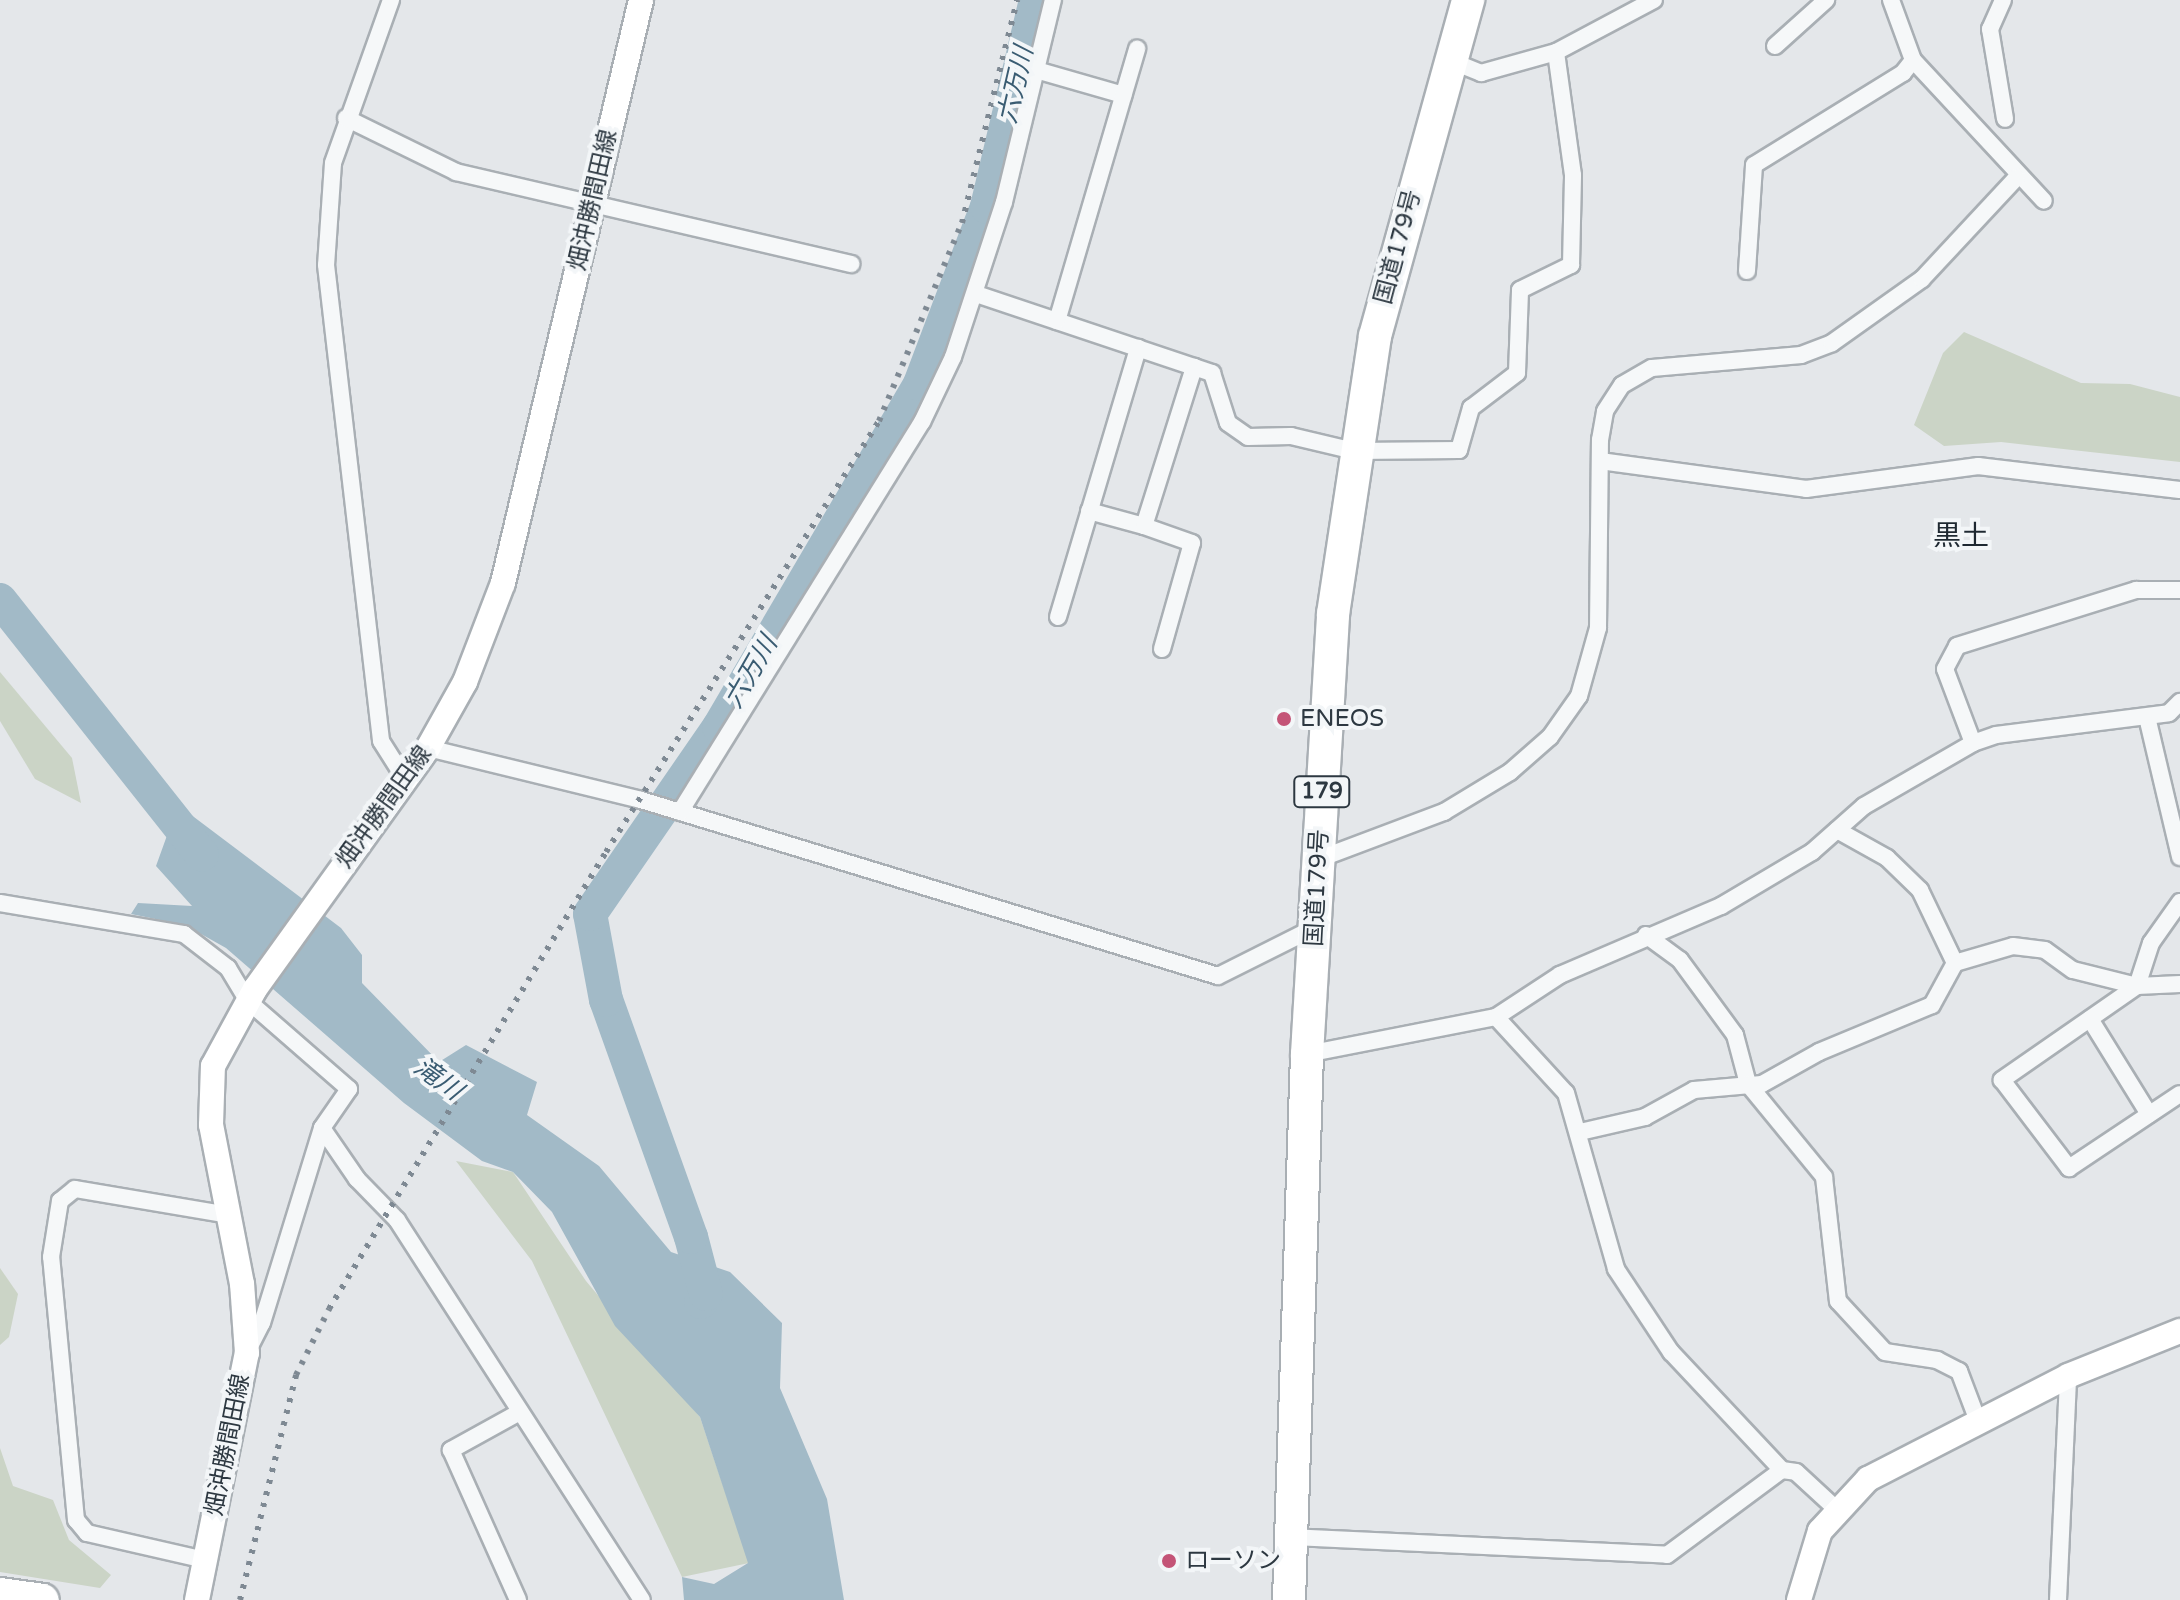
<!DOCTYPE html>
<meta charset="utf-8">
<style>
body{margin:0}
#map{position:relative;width:2180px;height:1600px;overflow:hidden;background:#e4e7ea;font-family:"Varela Round","Noto Sans JP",sans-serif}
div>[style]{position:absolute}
.green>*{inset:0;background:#cbd4c6}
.water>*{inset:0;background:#a2bac7}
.river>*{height:34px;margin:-17px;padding:0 17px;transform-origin:17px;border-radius:17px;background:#a2bac7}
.roads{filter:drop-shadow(2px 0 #a9afb4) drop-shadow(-2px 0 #a9afb4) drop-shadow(0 2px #a9afb4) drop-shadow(0 -2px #a9afb4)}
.street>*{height:16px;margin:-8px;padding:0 8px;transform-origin:8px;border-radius:8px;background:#f6f8f9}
.secondary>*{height:24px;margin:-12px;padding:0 12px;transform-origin:12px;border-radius:12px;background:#fff}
.highway>*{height:32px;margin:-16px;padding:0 16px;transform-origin:16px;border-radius:16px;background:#fff}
.rail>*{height:6px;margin-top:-3px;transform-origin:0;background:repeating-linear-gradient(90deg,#7e8993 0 4px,transparent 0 12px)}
.dots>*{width:22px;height:22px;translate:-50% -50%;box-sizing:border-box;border:4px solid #f3f6f8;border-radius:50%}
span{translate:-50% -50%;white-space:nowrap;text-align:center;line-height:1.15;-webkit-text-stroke:8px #f3f6f8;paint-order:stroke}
.shield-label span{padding:2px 6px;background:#f3f6f8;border:2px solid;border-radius:6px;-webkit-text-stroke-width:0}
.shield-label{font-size:22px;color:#2d3841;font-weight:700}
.street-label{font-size:24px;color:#2d3841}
.poi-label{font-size:24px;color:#2d3841}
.left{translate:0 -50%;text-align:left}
.water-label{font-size:26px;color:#3a5c72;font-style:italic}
.quarter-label{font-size:28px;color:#1f2932}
</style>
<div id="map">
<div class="green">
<i style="clip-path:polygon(1964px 332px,2081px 383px,2130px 384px,2180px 397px,2180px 462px,2001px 442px,1944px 446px,1914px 425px,1943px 353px)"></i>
<i style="clip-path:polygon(0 672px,72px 758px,81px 803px,35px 779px,0 721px)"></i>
<i style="clip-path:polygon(456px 1161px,513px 1172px,586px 1281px,700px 1417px,749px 1563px,682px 1577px,532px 1261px)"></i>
<i style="clip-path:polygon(0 1268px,18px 1294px,9px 1337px,0 1345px)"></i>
<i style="clip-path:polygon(0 1448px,13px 1486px,53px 1500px,69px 1540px,111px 1575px,100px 1588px,0 1572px)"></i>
</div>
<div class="water">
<i style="clip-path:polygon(178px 805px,341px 928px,362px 955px,362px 983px,439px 1062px,466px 1045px,537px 1082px,527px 1115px,599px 1166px,671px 1252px,730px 1272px,782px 1323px,780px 1388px,827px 1499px,844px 1600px,684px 1600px,682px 1577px,714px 1584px,748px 1563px,700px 1417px,615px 1326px,552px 1212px,513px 1172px,482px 1161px,404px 1103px,226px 948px,185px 925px,131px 914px,138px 903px,192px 906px,156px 866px)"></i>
</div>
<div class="river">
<i style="left:0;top:600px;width:325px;rotate:51.6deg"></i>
<i style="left:701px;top:1302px;width:9px;rotate:-58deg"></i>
<i style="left:706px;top:1294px;width:59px;rotate:-104.7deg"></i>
<i style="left:691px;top:1237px;width:252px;rotate:-109.7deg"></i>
<i style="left:606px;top:1000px;width:87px;rotate:-100.5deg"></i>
<i style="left:590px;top:914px;width:227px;rotate:-55.4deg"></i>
<i style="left:719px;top:727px;width:398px;rotate:-59.6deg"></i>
<i style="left:920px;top:384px;width:189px;rotate:-69.3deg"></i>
<i style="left:987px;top:207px;width:213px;rotate:-76.7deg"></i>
</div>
<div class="roads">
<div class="street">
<i style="left:391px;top:0;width:173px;rotate:109.6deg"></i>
<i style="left:333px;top:163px;width:102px;rotate:93.9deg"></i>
<i style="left:326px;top:265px;width:479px;rotate:83.4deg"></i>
<i style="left:381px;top:741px;width:45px;rotate:57.7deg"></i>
<i style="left:1891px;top:0;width:64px;rotate:69.9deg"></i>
<i style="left:1913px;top:60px;width:192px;rotate:47.1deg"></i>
<i style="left:2003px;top:0;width:32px;rotate:114deg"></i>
<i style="left:1990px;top:29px;width:91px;rotate:80.5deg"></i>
<i style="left:1775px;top:46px;width:69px;rotate:-42deg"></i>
<i style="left:1449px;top:60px;width:35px;rotate:22deg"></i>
<i style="left:1481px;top:73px;width:78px;rotate:-15.6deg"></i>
<i style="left:1556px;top:52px;width:111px;rotate:-28deg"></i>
<i style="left:1036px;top:70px;width:91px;rotate:16deg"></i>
<i style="left:346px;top:118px;width:123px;rotate:26.1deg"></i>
<i style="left:456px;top:172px;width:406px;rotate:13.1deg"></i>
<i style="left:1747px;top:271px;width:106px;rotate:-86.2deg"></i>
<i style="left:1754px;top:165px;width:175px;rotate:-31.7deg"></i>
<i style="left:1903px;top:73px;width:16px;rotate:-52deg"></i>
<i style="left:976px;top:294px;width:249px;rotate:18.5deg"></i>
<i style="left:1212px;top:373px;width:52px;rotate:72.3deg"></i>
<i style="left:1228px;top:423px;width:24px;rotate:35deg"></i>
<i style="left:1248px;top:437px;width:43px;rotate:-1.3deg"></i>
<i style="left:1291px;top:436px;width:65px;rotate:13.4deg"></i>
<i style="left:1354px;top:451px;width:105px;rotate:-0.5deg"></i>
<i style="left:1459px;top:450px;width:44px;rotate:-74.1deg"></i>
<i style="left:1471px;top:408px;width:58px;rotate:-37.3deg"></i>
<i style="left:1517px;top:373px;width:83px;rotate:-87.9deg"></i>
<i style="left:1520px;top:290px;width:57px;rotate:-26.1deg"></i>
<i style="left:1571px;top:265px;width:90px;rotate:-88.7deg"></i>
<i style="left:1573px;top:175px;width:124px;rotate:-97.9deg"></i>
<i style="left:1057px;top:321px;width:284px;rotate:-73.6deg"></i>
<i style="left:1600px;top:461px;width:208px;rotate:7.7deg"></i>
<i style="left:1806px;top:489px;width:174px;rotate:-7.6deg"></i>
<i style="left:1978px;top:466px;width:203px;rotate:6.8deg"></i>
<i style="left:1089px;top:511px;width:57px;rotate:15.3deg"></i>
<i style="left:1058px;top:617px;width:281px;rotate:-73.4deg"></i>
<i style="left:1162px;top:649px;width:110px;rotate:-74.2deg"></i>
<i style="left:1192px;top:543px;width:51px;rotate:-160.5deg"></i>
<i style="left:1144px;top:526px;width:167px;rotate:-72.5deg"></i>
<i style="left:2147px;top:717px;width:144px;rotate:76.7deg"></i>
<i style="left:1973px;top:743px;width:79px;rotate:-110.7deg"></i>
<i style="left:1945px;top:669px;width:26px;rotate:-62deg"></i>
<i style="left:1957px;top:646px;width:188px;rotate:-17.4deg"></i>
<i style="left:2136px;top:590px;width:44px"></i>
<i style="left:428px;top:748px;width:219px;rotate:13.7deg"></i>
<i style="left:641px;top:800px;width:603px;rotate:16.96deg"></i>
<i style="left:1218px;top:976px;width:107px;rotate:-26.6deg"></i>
<i style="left:680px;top:812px;width:459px;rotate:-58.2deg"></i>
<i style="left:922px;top:422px;width:72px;rotate:-64.5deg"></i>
<i style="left:953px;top:357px;width:163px;rotate:-71.8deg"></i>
<i style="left:1004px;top:202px;width:208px;rotate:-76.4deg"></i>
<i style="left:1837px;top:830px;width:57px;rotate:29.2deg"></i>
<i style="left:1887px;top:858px;width:46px;rotate:44.1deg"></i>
<i style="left:1920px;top:890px;width:81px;rotate:64.4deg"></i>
<i style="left:1955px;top:963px;width:60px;rotate:-16.3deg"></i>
<i style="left:2013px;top:946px;width:32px;rotate:7deg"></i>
<i style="left:2045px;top:950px;width:34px;rotate:36deg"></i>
<i style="left:2073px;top:970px;width:66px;rotate:14deg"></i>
<i style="left:2137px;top:986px;width:43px;rotate:-2.7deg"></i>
<i style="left:1319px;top:859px;width:134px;rotate:-20.6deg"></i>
<i style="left:1444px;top:812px;width:77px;rotate:-31.2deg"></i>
<i style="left:1510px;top:772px;width:53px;rotate:-41.2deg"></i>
<i style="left:1550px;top:737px;width:50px;rotate:-54.7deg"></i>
<i style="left:1579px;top:696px;width:71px;rotate:-74.4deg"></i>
<i style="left:1598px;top:628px;width:188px;rotate:-89.4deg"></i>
<i style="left:1600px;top:440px;width:29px;rotate:-80deg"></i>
<i style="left:1605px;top:411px;width:31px;rotate:-57deg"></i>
<i style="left:1622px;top:385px;width:34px;rotate:-30deg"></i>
<i style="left:1652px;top:368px;width:150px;rotate:-5deg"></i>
<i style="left:1801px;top:355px;width:33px;rotate:-21deg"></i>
<i style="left:1832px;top:343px;width:110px;rotate:-35.4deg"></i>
<i style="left:1922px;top:279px;width:139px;rotate:-47deg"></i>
<i style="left:2180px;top:902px;width:50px;rotate:125.3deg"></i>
<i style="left:2151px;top:943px;width:45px;rotate:108deg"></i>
<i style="left:2137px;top:986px;width:165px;rotate:145.2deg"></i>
<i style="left:2002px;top:1080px;width:111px;rotate:52.7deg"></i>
<i style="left:2069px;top:1168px;width:133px;rotate:-33.7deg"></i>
<i style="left:0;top:903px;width:187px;rotate:9.6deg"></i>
<i style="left:184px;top:934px;width:56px;rotate:37.7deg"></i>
<i style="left:228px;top:968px;width:39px;rotate:59deg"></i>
<i style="left:248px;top:1001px;width:134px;rotate:41.1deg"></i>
<i style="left:349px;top:1089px;width:47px;rotate:124.7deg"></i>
<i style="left:322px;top:1128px;width:62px;rotate:55.5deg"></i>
<i style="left:357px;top:1179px;width:57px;rotate:45.7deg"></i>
<i style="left:397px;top:1220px;width:452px;rotate:57.2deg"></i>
<i style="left:1646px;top:935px;width:42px;rotate:36.3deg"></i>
<i style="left:1680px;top:960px;width:93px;rotate:53.7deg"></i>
<i style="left:1735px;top:1035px;width:51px;rotate:75.1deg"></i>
<i style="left:1748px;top:1084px;width:120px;rotate:50.7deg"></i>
<i style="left:1824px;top:1177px;width:125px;rotate:83.6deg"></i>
<i style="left:1838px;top:1301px;width:69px;rotate:47.3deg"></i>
<i style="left:1885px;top:1352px;width:53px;rotate:8.7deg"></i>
<i style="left:1937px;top:1360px;width:25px;rotate:27deg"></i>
<i style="left:1959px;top:1371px;width:53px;rotate:69.2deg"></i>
<i style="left:1496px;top:1017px;width:103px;rotate:47.4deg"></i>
<i style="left:1566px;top:1093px;width:183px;rotate:74.1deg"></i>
<i style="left:1616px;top:1269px;width:100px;rotate:56.5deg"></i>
<i style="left:1671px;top:1352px;width:162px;rotate:46.8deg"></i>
<i style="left:1782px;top:1470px;width:14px;rotate:8deg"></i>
<i style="left:1796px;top:1472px;width:53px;rotate:42.7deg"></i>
<i style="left:2090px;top:1019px;width:112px;rotate:58.2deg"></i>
<i style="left:1307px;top:1054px;width:193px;rotate:-11.1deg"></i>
<i style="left:1496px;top:1017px;width:77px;rotate:-33.3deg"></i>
<i style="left:1560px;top:975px;width:175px;rotate:-23.2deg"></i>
<i style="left:1721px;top:906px;width:106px;rotate:-30.7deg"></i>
<i style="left:1812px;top:852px;width:69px;rotate:-41.5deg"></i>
<i style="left:1864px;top:806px;width:126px;rotate:-30deg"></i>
<i style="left:1973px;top:743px;width:24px;rotate:-19deg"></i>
<i style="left:1996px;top:735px;width:174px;rotate:-7.2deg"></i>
<i style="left:2169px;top:713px;width:16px;rotate:-45deg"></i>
<i style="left:1580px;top:1132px;width:67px;rotate:-13deg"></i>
<i style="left:1645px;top:1117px;width:56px;rotate:-28.9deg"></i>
<i style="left:1694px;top:1090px;width:68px;rotate:-5deg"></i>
<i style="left:1762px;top:1084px;width:65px;rotate:-29.3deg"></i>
<i style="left:1819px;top:1052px;width:122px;rotate:-22.6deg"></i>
<i style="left:1932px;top:1005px;width:48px;rotate:-61.3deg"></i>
<i style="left:248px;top:1350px;width:30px;rotate:-63deg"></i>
<i style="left:262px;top:1323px;width:204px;rotate:-72.9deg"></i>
<i style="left:518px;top:1413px;width:77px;rotate:151.1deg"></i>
<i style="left:451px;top:1450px;width:164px;rotate:65.9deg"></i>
<i style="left:1291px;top:1537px;width:376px;rotate:2.7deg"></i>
<i style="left:1667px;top:1555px;width:143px;rotate:-36.5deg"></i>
<i style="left:205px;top:1560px;width:121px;rotate:-167.1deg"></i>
<i style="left:87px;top:1533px;width:17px;rotate:-130deg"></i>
<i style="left:76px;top:1520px;width:264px;rotate:-95.4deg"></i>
<i style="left:51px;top:1257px;width:57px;rotate:-80.9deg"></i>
<i style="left:60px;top:1201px;width:19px;rotate:-39deg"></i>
<i style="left:75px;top:1189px;width:155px;rotate:9.6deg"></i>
<i style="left:2058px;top:1600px;width:224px;rotate:-87.4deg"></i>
</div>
<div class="secondary">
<i style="left:197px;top:1600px;width:252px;rotate:-78.6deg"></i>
<i style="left:247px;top:1353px;width:69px;rotate:-94.1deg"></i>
<i style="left:242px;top:1284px;width:162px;rotate:-101deg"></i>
<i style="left:211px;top:1125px;width:59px;rotate:-88.1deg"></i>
<i style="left:213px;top:1066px;width:88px;rotate:-61.4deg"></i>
<i style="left:255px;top:989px;width:297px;rotate:-54.3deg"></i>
<i style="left:428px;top:748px;width:76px;rotate:-60.7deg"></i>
<i style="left:465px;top:682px;width:106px;rotate:-69deg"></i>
<i style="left:503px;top:583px;width:599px;rotate:-76.68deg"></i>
<i style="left:1799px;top:1600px;width:72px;rotate:-73.1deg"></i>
<i style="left:1820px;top:1531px;width:71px;rotate:-47.3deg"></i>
<i style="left:1868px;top:1479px;width:225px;rotate:-27.2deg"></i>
<i style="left:2068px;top:1376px;width:121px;rotate:-21.9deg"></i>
</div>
<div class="highway">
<i style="left:0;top:1594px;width:43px;rotate:7.9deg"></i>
<i style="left:1289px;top:1600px;width:546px;rotate:-88.11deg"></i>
<i style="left:1307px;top:1054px;width:441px;rotate:-86.6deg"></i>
<i style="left:1333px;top:614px;width:281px;rotate:-81.4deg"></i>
<i style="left:1375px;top:336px;width:349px;rotate:-74.5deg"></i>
</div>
</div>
<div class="rail">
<i style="left:240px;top:1600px;width:232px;rotate:-76deg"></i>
<i style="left:296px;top:1375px;width:74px;rotate:-63.4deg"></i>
<i style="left:329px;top:1309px;width:534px;rotate:-58.78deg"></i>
<i style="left:606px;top:852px;width:510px;rotate:-57.65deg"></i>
<i style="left:879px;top:421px;width:215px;rotate:-67.3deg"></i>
<i style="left:962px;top:223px;width:230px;rotate:-76.1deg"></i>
</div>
<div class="dots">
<i style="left:1284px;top:719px;background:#c45477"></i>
<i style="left:1169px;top:1561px;background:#c45477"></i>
</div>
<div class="shield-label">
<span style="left:1322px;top:792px">179</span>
</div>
<div class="street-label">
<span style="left:593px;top:200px;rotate:-77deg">畑沖勝間田線</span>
<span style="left:1398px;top:247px;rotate:-75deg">国道179号</span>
<span style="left:384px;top:807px;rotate:-54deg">畑沖勝間田線</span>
<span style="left:1317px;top:888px;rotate:-87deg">国道179号</span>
<span style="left:228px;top:1445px;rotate:-79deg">畑沖勝間田線</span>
</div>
<div class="poi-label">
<span class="left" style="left:1300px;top:719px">ENEOS</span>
<span class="left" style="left:1185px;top:1561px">ローソン</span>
</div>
<div class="water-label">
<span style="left:1016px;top:85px;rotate:-77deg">六万川</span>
<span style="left:751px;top:672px;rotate:-60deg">六万川</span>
<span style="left:438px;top:1079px;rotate:36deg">滝川</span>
</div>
<div class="quarter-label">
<span style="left:1961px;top:536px">黒土</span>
</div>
</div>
